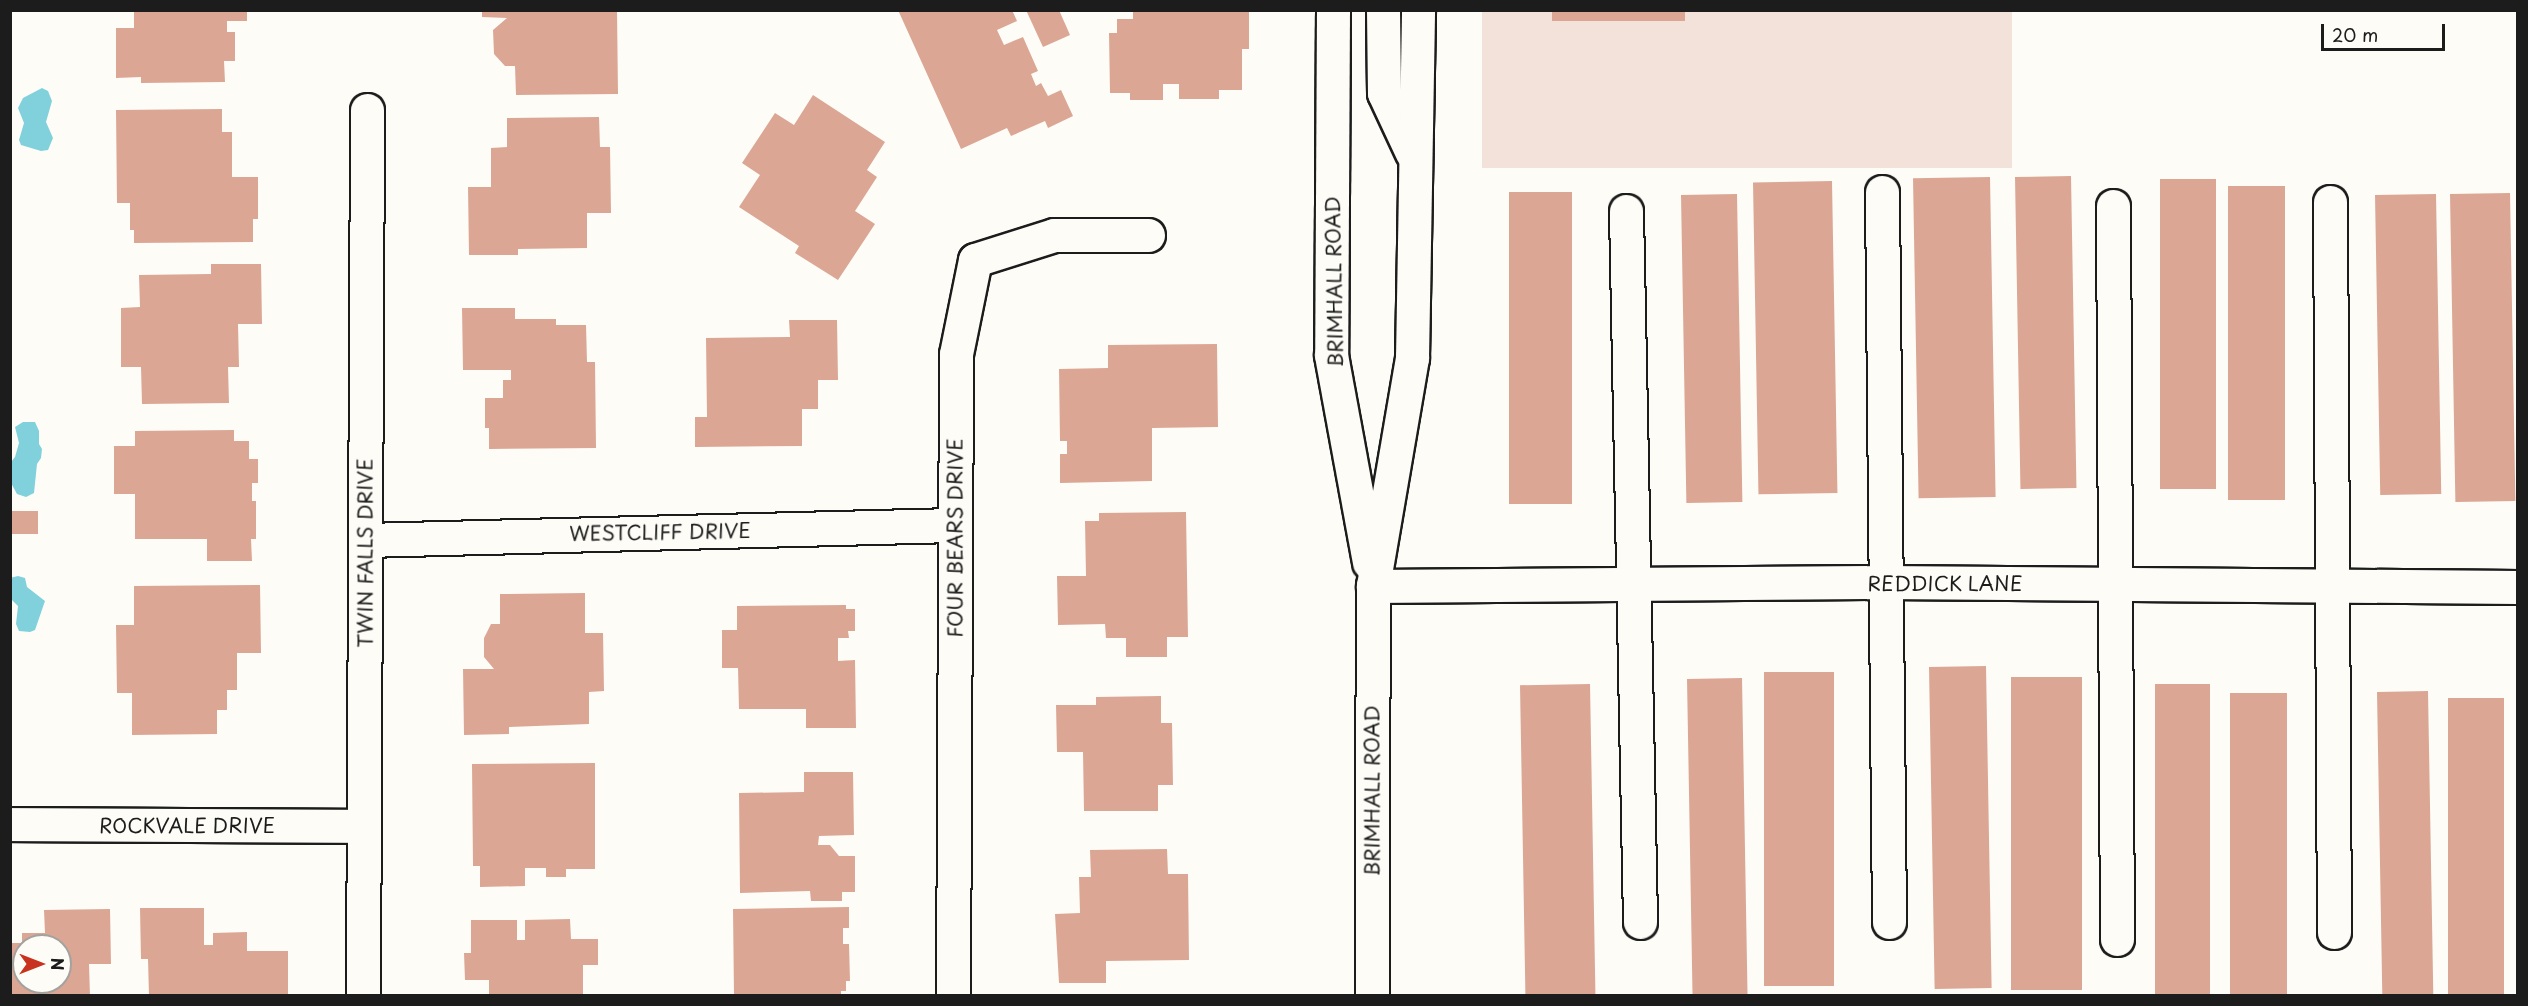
<!DOCTYPE html>
<style>
body{margin:0}
#map{position:relative;width:2528px;height:1006px;overflow:hidden;background:#fdfcf7;font-family:"Playpen Sans",sans-serif}
div>[style]{position:absolute}
.built>*{inset:0;background:#f3e2d9;transform-origin:0 0}
.water>*{inset:0;background:#81d1dd}
.building>*{inset:0;background:#dca694;transform-origin:0 0}
.roads{filter:drop-shadow(2px 0 #1c1c1c) drop-shadow(-2px 0 #1c1c1c) drop-shadow(0 2px #1c1c1c) drop-shadow(0 -2px #1c1c1c)}
.minor>*{height:33px;margin:-16.5px;padding:0 16.5px;transform-origin:16.5px;border-radius:16.5px;background:#fdfcf7}
span{translate:-50% -50%;white-space:nowrap;text-align:center;line-height:1.15;-webkit-text-stroke:6px #fdfcf7;paint-order:stroke}
.street-label{font-size:20px;color:#1c1c1c}
.frame{position:absolute;inset:0;border:12px solid #1c1c1c;pointer-events:none}
.north{position:absolute;left:12px;top:934px;width:60px;height:60px;box-sizing:border-box;background:#fdfcf7;border:2px solid #a3a29f;border-radius:50%;rotate:90deg;font-size:16px;font-weight:700;line-height:24px;text-align:center;color:#1c1c1c}
.north::after{content:'';display:block;margin:auto;width:21px;height:27px;background:#c8321e;clip-path:polygon(50% 0,100% 100%,50% 72%,0 100%)}
.scale{position:absolute;left:2321px;top:24px;width:124px;height:27px;box-sizing:border-box;border:3px solid #1c1c1c;border-top:0;padding-left:8px;font-size:18px;line-height:21px;white-space:nowrap;color:#1c1c1c;-webkit-text-stroke:4px #fdfcf7;paint-order:stroke}
</style>
<div id="map">
<div class="built">
<i style="left:1482px;top:11px;width:530px;height:157px"></i>
</div>
<div class="water">
<i style="clip-path:polygon(42px 88px,48px 91px,52px 101px,46px 122px,53px 138px,48px 150px,41px 151px,21px 145px,19px 140px,24px 123px,18px 108px,23px 98px)"></i>
<i style="clip-path:polygon(23px 422px,35px 422px,39px 431px,39px 444px,42px 449px,41px 458px,37px 464px,34px 493px,26px 497px,17px 494px,10px 481px,11px 462px,15px 457px,19px 443px,15px 427px)"></i>
<i style="clip-path:polygon(18px 576px,25px 578px,27px 587px,45px 601px,35px 630px,30px 632px,19px 631px,16px 624px,18px 606px,11px 599px,10px 578px)"></i>
</div>
<div class="building">
<i style="clip-path:polygon(134px 10px,247px 10px,247px 21px,227px 21px,227px 32px,235px 32px,235px 61px,224px 61px,225px 82px,141px 83px,141px 77px,116px 78px,116px 28px,134px 28px)"></i>
<i style="clip-path:polygon(482px 10px,617px 10px,618px 94px,516px 95px,515px 66px,505px 66px,494px 54px,493px 30px,507px 18px,482px 17px)"></i>
<i style="clip-path:polygon(898px 10px,1012px 10px,1017px 21px,997px 30px,1004px 45px,1023px 37px,1038px 71px,1031px 74px,1036px 86px,1041px 83px,1048px 96px,1061px 90px,1073px 116px,1048px 128px,1045px 121px,1011px 136px,1007px 128px,961px 149px)"></i>
<i style="clip-path:polygon(1026px 10px,1059px 10px,1070px 35px,1043px 47px)"></i>
<i style="clip-path:polygon(1133px 10px,1249px 10px,1249px 49px,1242px 49px,1242px 90px,1219px 90px,1219px 99px,1179px 99px,1179px 84px,1163px 84px,1163px 100px,1130px 100px,1130px 93px,1110px 93px,1109px 33px,1117px 33px,1117px 19px,1133px 19px)"></i>
<i style="left:1552px;top:10px;width:133px;height:11px"></i>
<i style="clip-path:polygon(813px 95px,885px 142px,867px 170px,877px 177px,855px 211px,875px 224px,838px 280px,795px 253px,799px 246px,739px 207px,760px 175px,742px 163px,775px 113px,794px 125px)"></i>
<i style="clip-path:polygon(222px 109px,222px 132px,232px 132px,232px 177px,258px 177px,258px 219px,253px 219px,253px 242px,134px 243px,134px 230px,130px 230px,130px 203px,117px 203px,116px 110px)"></i>
<i style="clip-path:polygon(599px 117px,600px 147px,610px 147px,611px 213px,587px 213px,587px 248px,518px 249px,518px 255px,469px 255px,468px 187px,491px 187px,491px 148px,507px 147px,507px 118px)"></i>
<i style="left:2071px;top:176px;width:312px;height:56px;rotate:89deg"></i>
<i style="left:1990px;top:177px;width:320px;height:77px;rotate:89deg"></i>
<i style="left:2160px;top:179px;width:56px;height:310px"></i>
<i style="left:1832px;top:181px;width:312px;height:79px;rotate:89deg"></i>
<i style="left:2228px;top:186px;width:57px;height:314px"></i>
<i style="left:1509px;top:192px;width:63px;height:312px"></i>
<i style="left:2510px;top:193px;width:308px;height:60px;rotate:89deg"></i>
<i style="left:1737px;top:194px;width:308px;height:56px;rotate:89deg"></i>
<i style="left:2436px;top:194px;width:300px;height:61px;rotate:89deg"></i>
<i style="clip-path:polygon(211px 264px,261px 264px,262px 324px,238px 324px,239px 367px,228px 367px,229px 403px,142px 404px,141px 367px,121px 367px,121px 308px,140px 307px,139px 275px,211px 274px)"></i>
<i style="clip-path:polygon(462px 308px,515px 308px,515px 319px,556px 319px,556px 325px,586px 325px,587px 362px,595px 362px,596px 448px,489px 449px,489px 428px,485px 428px,485px 398px,503px 398px,503px 380px,511px 380px,511px 370px,463px 370px)"></i>
<i style="clip-path:polygon(789px 320px,837px 320px,838px 380px,818px 380px,818px 409px,802px 409px,802px 446px,695px 447px,695px 417px,707px 417px,706px 338px,790px 337px)"></i>
<i style="clip-path:polygon(1217px 344px,1218px 427px,1152px 428px,1152px 481px,1060px 483px,1060px 454px,1067px 454px,1067px 441px,1060px 441px,1059px 369px,1108px 368px,1108px 345px)"></i>
<i style="clip-path:polygon(234px 430px,234px 441px,249px 441px,249px 459px,258px 459px,258px 483px,252px 483px,252px 501px,256px 501px,256px 539px,251px 539px,252px 561px,207px 561px,207px 539px,135px 539px,135px 494px,114px 494px,114px 446px,135px 446px,135px 431px)"></i>
<i style="left:10px;top:511px;width:28px;height:23px"></i>
<i style="clip-path:polygon(1186px 512px,1188px 637px,1167px 637px,1167px 657px,1126px 657px,1126px 638px,1106px 638px,1105px 624px,1058px 625px,1057px 576px,1086px 576px,1085px 521px,1099px 521px,1099px 513px)"></i>
<i style="clip-path:polygon(260px 585px,261px 653px,237px 653px,237px 690px,227px 690px,227px 710px,217px 710px,217px 734px,132px 735px,132px 693px,117px 693px,116px 625px,134px 625px,134px 586px)"></i>
<i style="clip-path:polygon(585px 593px,585px 633px,603px 633px,604px 691px,589px 692px,589px 724px,509px 727px,509px 734px,464px 735px,463px 669px,494px 669px,484px 657px,484px 638px,491px 624px,500px 624px,500px 594px)"></i>
<i style="clip-path:polygon(846px 605px,846px 609px,855px 609px,855px 631px,848px 631px,849px 638px,838px 638px,838px 661px,855px 660px,856px 728px,806px 728px,806px 709px,739px 709px,738px 668px,722px 668px,722px 630px,737px 630px,737px 606px)"></i>
<i style="left:1986px;top:666px;width:322px;height:57px;rotate:89deg"></i>
<i style="left:1764px;top:672px;width:70px;height:314px"></i>
<i style="left:2011px;top:677px;width:71px;height:313px"></i>
<i style="left:1742px;top:678px;width:318px;height:55px;rotate:89deg"></i>
<i style="left:1590px;top:684px;width:310px;height:70px;rotate:89deg"></i>
<i style="left:2155px;top:684px;width:55px;height:312px"></i>
<i style="left:2428px;top:691px;width:305px;height:51px;rotate:89deg"></i>
<i style="left:2230px;top:693px;width:57px;height:303px"></i>
<i style="clip-path:polygon(1161px 696px,1161px 723px,1172px 723px,1173px 785px,1158px 785px,1158px 811px,1084px 811px,1083px 752px,1057px 752px,1056px 705px,1096px 705px,1096px 697px)"></i>
<i style="left:2448px;top:698px;width:56px;height:298px"></i>
<i style="clip-path:polygon(595px 763px,595px 869px,566px 869px,566px 877px,546px 877px,546px 868px,525px 868px,525px 886px,480px 887px,480px 866px,473px 866px,472px 764px)"></i>
<i style="clip-path:polygon(804px 772px,853px 772px,854px 835px,819px 836px,818px 845px,830px 845px,839px 856px,855px 856px,855px 892px,842px 892px,842px 901px,811px 901px,810px 891px,740px 893px,739px 793px,804px 792px)"></i>
<i style="clip-path:polygon(1167px 849px,1168px 874px,1188px 874px,1189px 960px,1106px 961px,1106px 983px,1059px 983px,1055px 914px,1080px 913px,1079px 877px,1091px 877px,1090px 850px)"></i>
<i style="clip-path:polygon(849px 907px,849px 928px,843px 928px,843px 944px,849px 944px,850px 981px,846px 981px,846px 991px,841px 991px,841px 996px,734px 996px,733px 909px)"></i>
<i style="clip-path:polygon(140px 908px,204px 908px,204px 945px,213px 945px,213px 933px,247px 932px,247px 951px,288px 951px,288px 996px,149px 996px,148px 959px,141px 959px)"></i>
<i style="clip-path:polygon(evenodd,110px 909px,111px 964px,89px 964px,90px 996px,10px 996px,10px 943px,22px 943px,22px 933px,45px 933px,44px 910px,110px 909px,24px 946px,60px 946px,60px 982px,24px 982px,24px 946px)"></i>
<i style="clip-path:polygon(570px 919px,571px 939px,598px 939px,598px 965px,583px 965px,583px 996px,489px 996px,489px 980px,465px 980px,464px 953px,471px 953px,471px 920px,517px 920px,517px 940px,525px 940px,525px 920px)"></i>
</div>
<div class="roads">
<div class="minor">
<i style="left:1333px;top:10px;width:345px;rotate:90.3deg"></i>
<i style="left:1331px;top:355px;width:211px;rotate:79.6deg"></i>
<i style="left:1383px;top:10px;width:83px;rotate:89.3deg"></i>
<i style="left:1384px;top:93px;width:66px;rotate:65deg"></i>
<i style="left:1882px;top:192px;width:730px;rotate:89.45deg"></i>
<i style="left:2330px;top:202px;width:730px;rotate:89.69deg"></i>
<i style="left:2113px;top:206px;width:733px;rotate:89.69deg"></i>
<i style="left:1626px;top:211px;width:711px;rotate:88.87deg"></i>
<i style="left:365px;top:540px;width:590px;rotate:-1.46deg"></i>
<i style="left:1373px;top:586px;width:511px;rotate:-0.45deg"></i>
<i style="left:1884px;top:582px;width:634px;rotate:0.45deg"></i>
<i style="left:10px;top:824px;width:354px;rotate:0.3deg"></i>
<i style="left:363px;top:996px;width:886px;rotate:-89.74deg"></i>
<i style="left:953px;top:996px;width:642px;rotate:-89.73deg"></i>
<i style="left:956px;top:354px;width:96px;rotate:-78.6deg"></i>
<i style="left:975px;top:260px;width:83px;rotate:-17.6deg"></i>
<i style="left:1054px;top:235px;width:94px"></i>
<i style="left:1372px;top:996px;width:410px;rotate:-89.9deg"></i>
<i style="left:1373px;top:586px;width:231px;rotate:-80.3deg"></i>
<i style="left:1412px;top:358px;width:348px;rotate:-89deg"></i>
</div>
</div>
<div class="street-label">
<span style="left:1334px;top:282px;rotate:-91deg">BRIMHALL ROAD</span>
<span style="left:660px;top:532px;rotate:-1deg">WESTCLIFF DRIVE</span>
<span style="left:955px;top:538px;rotate:-90deg">FOUR BEARS DRIVE</span>
<span style="left:365px;top:553px;rotate:-90deg">TWIN FALLS DRIVE</span>
<span style="left:1945px;top:583px">REDDICK LANE</span>
<span style="left:1372px;top:791px;rotate:-90deg">BRIMHALL ROAD</span>
<span style="left:187px;top:825px">ROCKVALE DRIVE</span>
</div>
<div class="frame"></div>
<div class="north">N</div>
<div class="scale">20 m</div>
</div>
